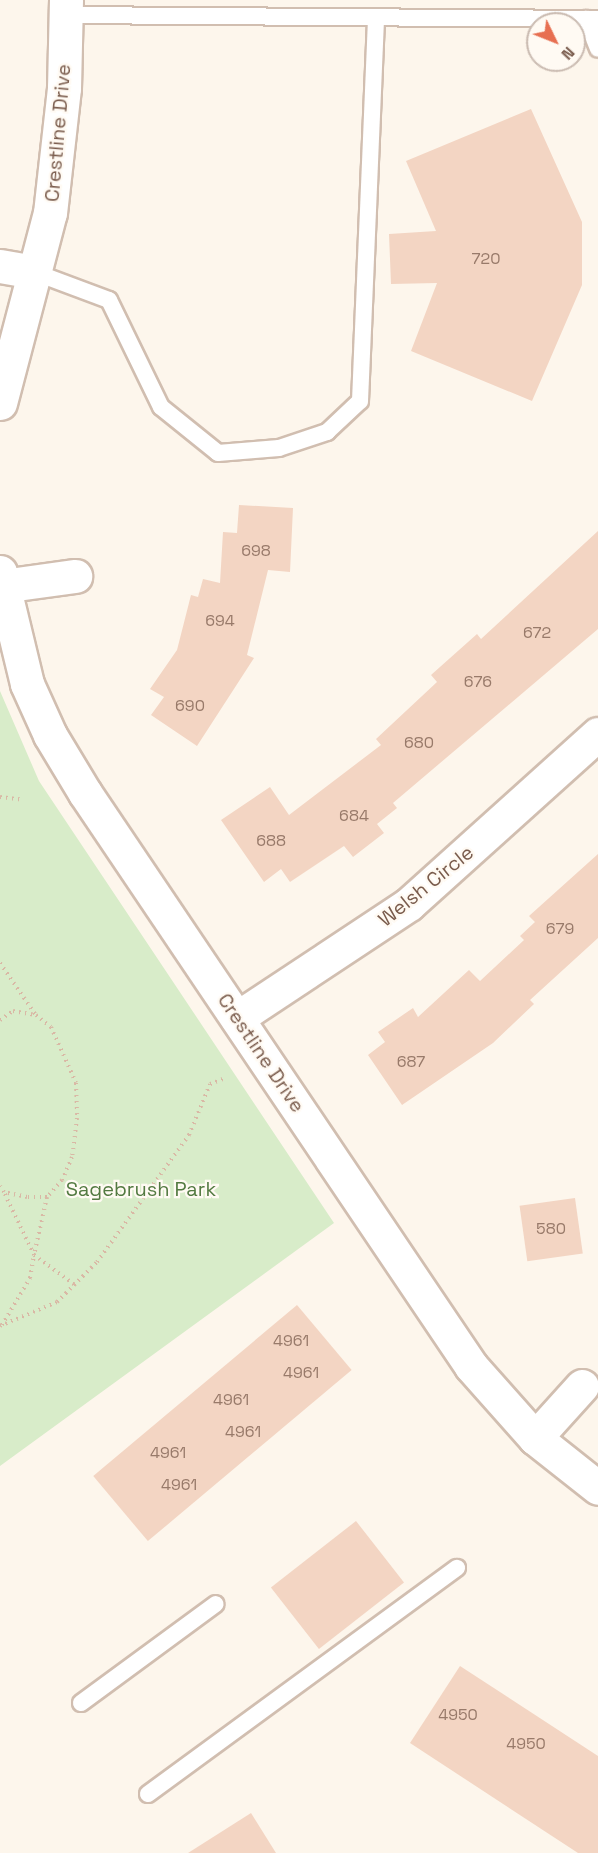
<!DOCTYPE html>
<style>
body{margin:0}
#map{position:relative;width:598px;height:1853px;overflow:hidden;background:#fdf6ec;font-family:"Space Grotesk",sans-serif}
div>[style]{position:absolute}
.green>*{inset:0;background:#d8ecc9}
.building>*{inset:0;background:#f3d5c3;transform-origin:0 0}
.path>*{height:4px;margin-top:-2px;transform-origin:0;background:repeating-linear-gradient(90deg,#d9b8a5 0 1.5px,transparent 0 6px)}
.roads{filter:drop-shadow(2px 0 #d1beb0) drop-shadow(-2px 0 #d1beb0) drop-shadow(0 2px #d1beb0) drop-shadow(0 -2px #d1beb0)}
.lane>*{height:16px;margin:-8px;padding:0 8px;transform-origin:8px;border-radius:8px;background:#fff}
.street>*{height:33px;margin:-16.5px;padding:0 16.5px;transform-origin:16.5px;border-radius:16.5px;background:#fff}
span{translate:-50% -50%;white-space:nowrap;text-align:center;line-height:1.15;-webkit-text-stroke:4.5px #fffaf3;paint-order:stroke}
.number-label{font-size:16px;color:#987a6a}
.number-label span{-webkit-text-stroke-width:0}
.street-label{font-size:20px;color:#7a5c4d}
.park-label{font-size:20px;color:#537a41}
.north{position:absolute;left:526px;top:12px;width:60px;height:60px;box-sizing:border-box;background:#fffaf3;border:2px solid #cabbb1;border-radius:50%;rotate:133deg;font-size:16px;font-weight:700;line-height:24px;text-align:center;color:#7a5c4d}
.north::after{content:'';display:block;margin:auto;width:21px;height:27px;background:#e76f51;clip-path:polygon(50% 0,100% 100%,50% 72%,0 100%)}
</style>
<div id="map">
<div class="green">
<i style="clip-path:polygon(0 691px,39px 781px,334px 1223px,0 1466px)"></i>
</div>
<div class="building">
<i style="clip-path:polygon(531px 109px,582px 222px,582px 285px,532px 401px,411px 351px,437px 283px,391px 284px,389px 234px,436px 231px,406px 161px)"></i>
<i style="clip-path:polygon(239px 505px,293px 508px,290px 572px,268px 570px,247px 655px,254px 658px,197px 746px,151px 715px,164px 697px,150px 689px,177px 650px,191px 595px,198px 597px,203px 579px,220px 583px,223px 532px,237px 533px)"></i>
<i style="clip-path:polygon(598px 531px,598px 629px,393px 803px,397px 808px,377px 824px,384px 833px,353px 857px,344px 846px,290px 882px,281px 869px,264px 882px,221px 820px,270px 787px,289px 815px,381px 745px,376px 739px,437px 682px,431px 675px,477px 634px,481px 639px)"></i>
<i style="clip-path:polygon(598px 854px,598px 938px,530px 1000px,534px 1004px,493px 1043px,402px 1105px,368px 1055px,385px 1042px,378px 1032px,413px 1008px,418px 1017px,469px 970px,480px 981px,524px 940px,520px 936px,535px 922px,529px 916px)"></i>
<i style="left:575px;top:1198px;width:56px;height:56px;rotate:82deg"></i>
<i style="left:297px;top:1305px;width:85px;height:266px;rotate:50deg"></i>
<i style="left:356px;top:1521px;width:78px;height:108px;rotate:52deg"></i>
<i style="clip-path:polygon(460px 1666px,598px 1756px,598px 1853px,578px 1853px,410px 1743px)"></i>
<i style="clip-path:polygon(251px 1813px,276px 1853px,188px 1853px)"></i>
</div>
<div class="path">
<i style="left:0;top:797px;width:23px;rotate:7deg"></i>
<i style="left:0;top:963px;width:62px;rotate:55.5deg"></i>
<i style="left:0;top:1020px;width:16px;rotate:-35deg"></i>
<i style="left:13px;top:1011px;width:23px;rotate:10deg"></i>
<i style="left:36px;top:1015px;width:19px;rotate:39deg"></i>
<i style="left:51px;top:1027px;width:61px;rotate:65.9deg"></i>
<i style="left:76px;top:1083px;width:35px;rotate:88deg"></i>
<i style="left:77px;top:1118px;width:39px;rotate:97deg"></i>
<i style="left:72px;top:1157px;width:25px;rotate:113deg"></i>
<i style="left:62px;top:1180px;width:23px;rotate:131deg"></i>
<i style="left:47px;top:1197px;width:20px;rotate:180deg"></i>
<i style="left:27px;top:1197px;width:24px;rotate:-168deg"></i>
<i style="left:4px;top:1192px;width:7px;rotate:-124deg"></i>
<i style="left:47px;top:1197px;width:59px;rotate:102.6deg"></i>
<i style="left:34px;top:1255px;width:51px;rotate:36.2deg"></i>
<i style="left:2px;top:1325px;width:55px;rotate:-59.2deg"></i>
<i style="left:30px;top:1278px;width:23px;rotate:-80deg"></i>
<i style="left:34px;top:1255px;width:70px;rotate:-115.5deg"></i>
<i style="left:0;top:1326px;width:62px;rotate:-22.8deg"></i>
<i style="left:57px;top:1302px;width:57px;rotate:-45deg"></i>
<i style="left:97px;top:1262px;width:157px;rotate:-54.1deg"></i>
<i style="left:189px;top:1135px;width:55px;rotate:-67.6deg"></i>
<i style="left:210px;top:1084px;width:17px;rotate:-21deg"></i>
</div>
<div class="roads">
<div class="lane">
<i style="left:65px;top:15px;width:533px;rotate:0.43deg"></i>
<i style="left:586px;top:19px;width:32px;rotate:68deg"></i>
<i style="left:34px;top:272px;width:80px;rotate:20.5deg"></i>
<i style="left:109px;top:300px;width:119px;rotate:64.1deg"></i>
<i style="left:161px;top:407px;width:73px;rotate:38.9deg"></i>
<i style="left:218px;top:453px;width:61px;rotate:-4.7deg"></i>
<i style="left:279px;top:448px;width:51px;rotate:-18.4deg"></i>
<i style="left:327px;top:432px;width:45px;rotate:-43.2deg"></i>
<i style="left:360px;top:401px;width:384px;rotate:-87.6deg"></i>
<i style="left:81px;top:1703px;width:167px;rotate:-36.3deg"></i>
<i style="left:148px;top:1794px;width:383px;rotate:-36.2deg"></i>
</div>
<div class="street">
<i style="left:0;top:266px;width:35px;rotate:10deg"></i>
<i style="left:0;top:403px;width:196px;rotate:-75.3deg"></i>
<i style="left:50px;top:213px;width:126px;rotate:-83.6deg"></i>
<i style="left:64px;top:88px;width:88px;rotate:-88.7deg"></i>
<i style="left:0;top:572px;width:115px;rotate:76.4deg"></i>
<i style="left:27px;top:684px;width:56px;rotate:65.7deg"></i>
<i style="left:50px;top:735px;width:68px;rotate:58.9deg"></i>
<i style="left:85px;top:793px;width:691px;rotate:56.03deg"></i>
<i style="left:471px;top:1366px;width:96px;rotate:48.4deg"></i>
<i style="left:535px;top:1438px;width:80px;rotate:38.4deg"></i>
<i style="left:2px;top:586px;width:74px;rotate:-7.8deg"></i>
<i style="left:237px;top:1018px;width:206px;rotate:-33.5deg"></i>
<i style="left:409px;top:904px;width:254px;rotate:-42deg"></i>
<i style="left:535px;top:1438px;width:70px;rotate:-47.9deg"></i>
</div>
</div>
<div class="number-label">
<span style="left:486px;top:259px">720</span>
<span style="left:256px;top:551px">698</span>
<span style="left:220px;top:621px">694</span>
<span style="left:537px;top:633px">672</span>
<span style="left:478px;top:682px">676</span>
<span style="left:190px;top:706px">690</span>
<span style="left:419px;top:743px">680</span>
<span style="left:354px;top:816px">684</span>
<span style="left:271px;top:841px">688</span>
<span style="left:560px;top:929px">679</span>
<span style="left:411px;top:1062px">687</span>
<span style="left:551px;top:1229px">580</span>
<span style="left:291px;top:1341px">4961</span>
<span style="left:301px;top:1373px">4961</span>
<span style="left:231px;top:1400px">4961</span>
<span style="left:243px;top:1432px">4961</span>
<span style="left:168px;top:1453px">4961</span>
<span style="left:179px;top:1485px">4961</span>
<span style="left:458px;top:1715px">4950</span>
<span style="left:526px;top:1744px">4950</span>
</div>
<div class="street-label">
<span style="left:58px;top:133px;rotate:-85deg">Crestline Drive</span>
<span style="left:426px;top:886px;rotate:-39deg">Welsh Circle</span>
<span style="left:261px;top:1053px;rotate:56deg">Crestline Drive</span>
</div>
<div class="park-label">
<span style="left:141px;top:1189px">Sagebrush Park</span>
</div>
<div class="north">N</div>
</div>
